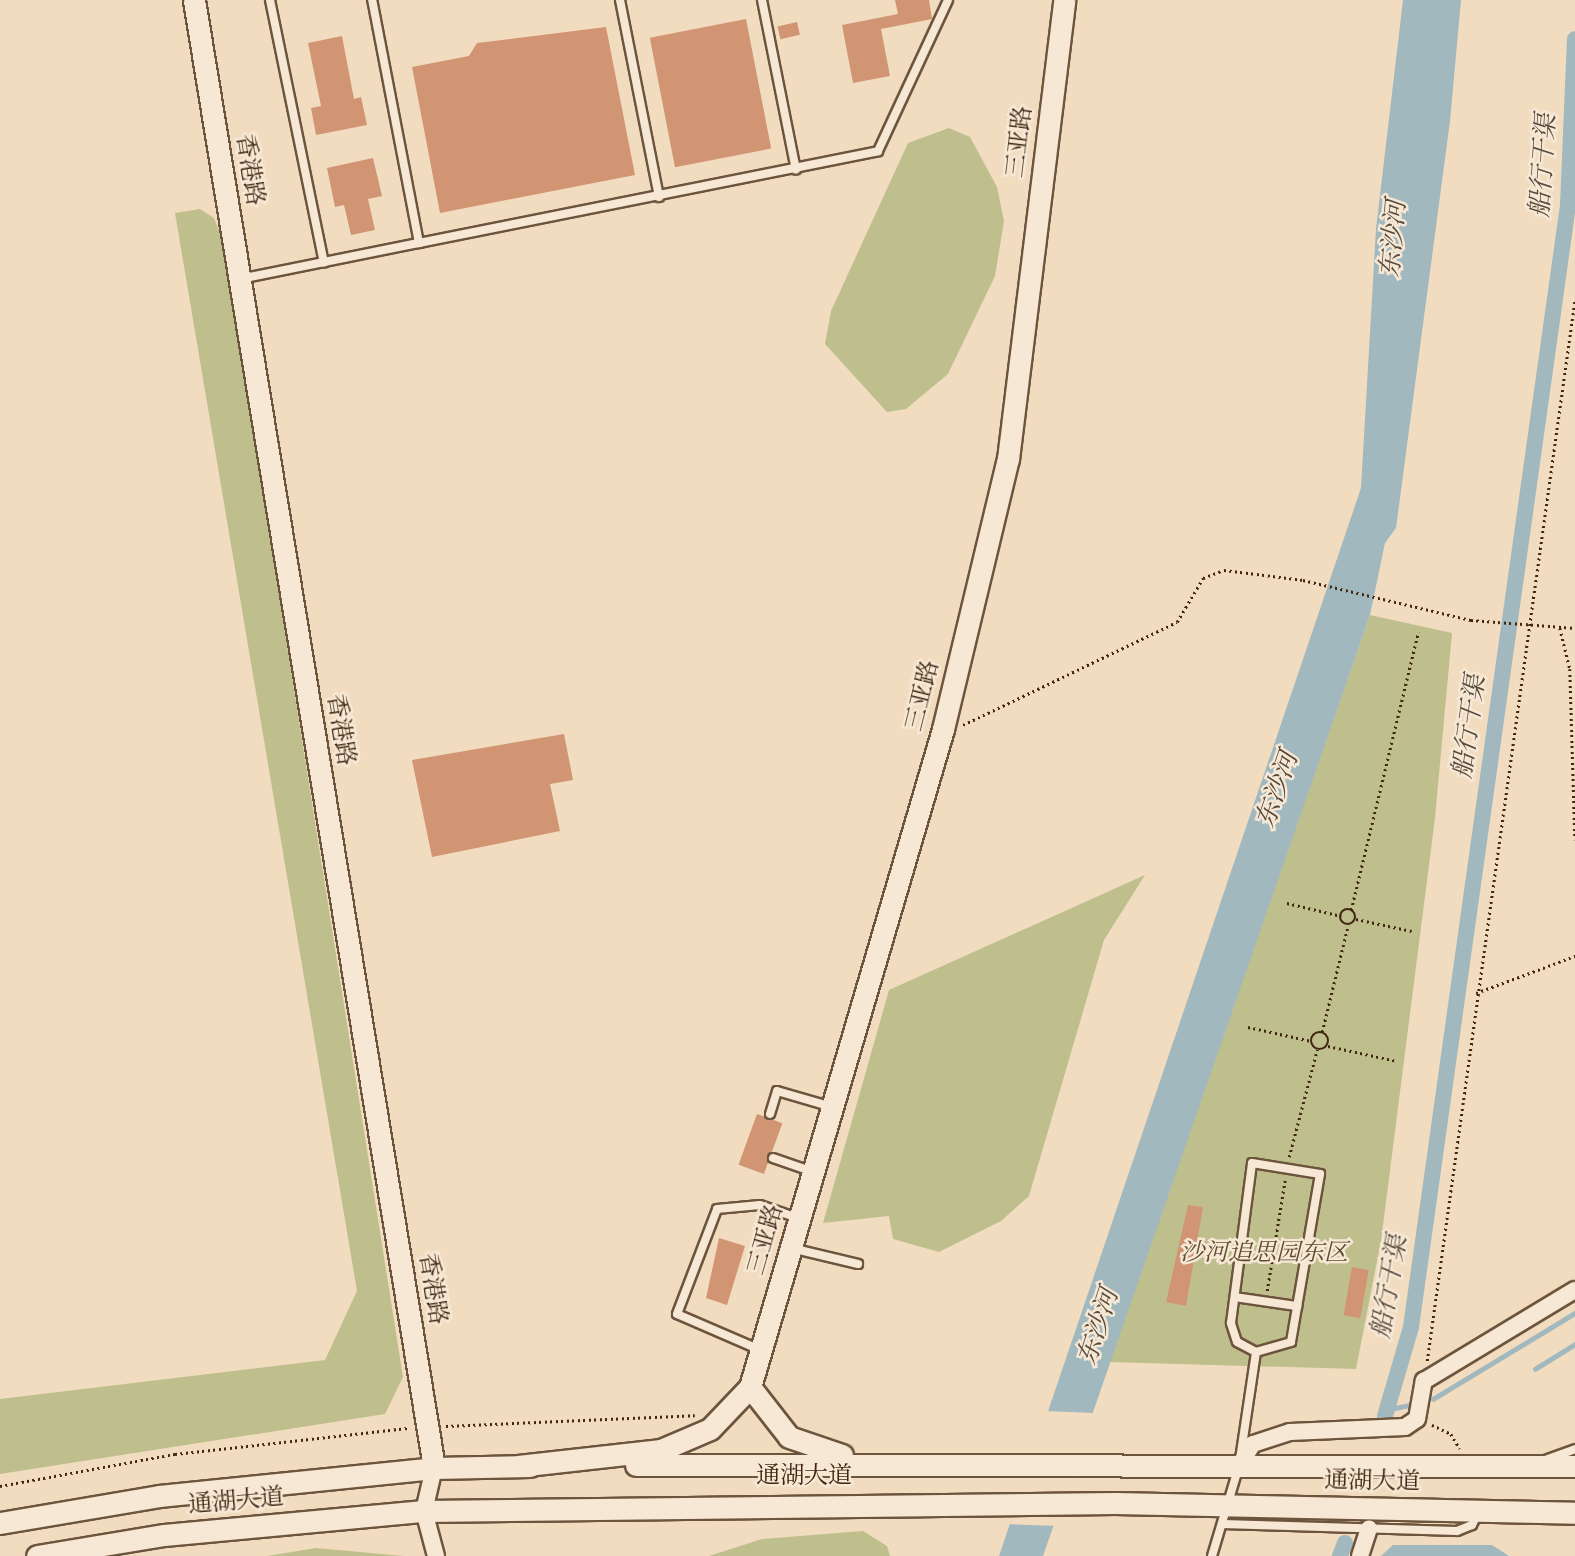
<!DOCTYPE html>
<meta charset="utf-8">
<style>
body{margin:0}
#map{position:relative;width:1575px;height:1556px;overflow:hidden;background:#f1dcbf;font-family:"Libre Bodoni","Noto Serif SC",serif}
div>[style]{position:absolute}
.green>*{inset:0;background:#bfbf8e}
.water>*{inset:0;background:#a1b8be}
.pier>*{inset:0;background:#f1dcbf}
.stream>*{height:4.5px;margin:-2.25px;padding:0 2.25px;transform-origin:2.25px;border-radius:2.25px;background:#a1b8be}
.canal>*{height:16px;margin:-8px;padding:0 8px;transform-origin:8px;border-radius:8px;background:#a1b8be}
.building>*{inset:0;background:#d19574;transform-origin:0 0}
.path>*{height:2.5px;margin-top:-1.25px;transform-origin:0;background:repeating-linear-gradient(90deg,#412711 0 2px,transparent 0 5.5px)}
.path>.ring{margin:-1.25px;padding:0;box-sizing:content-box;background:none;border:2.5px solid #412711;border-radius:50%}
.roads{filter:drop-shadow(2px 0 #6d543c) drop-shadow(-2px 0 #6d543c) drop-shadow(0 2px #6d543c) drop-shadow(0 -2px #6d543c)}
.service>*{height:8px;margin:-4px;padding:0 4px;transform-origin:4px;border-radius:4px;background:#f6e8d5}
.minor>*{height:16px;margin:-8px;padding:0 8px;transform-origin:8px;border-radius:8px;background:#f6e8d5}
.tertiary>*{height:21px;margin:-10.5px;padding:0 10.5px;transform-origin:10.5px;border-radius:10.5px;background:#f6e8d5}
span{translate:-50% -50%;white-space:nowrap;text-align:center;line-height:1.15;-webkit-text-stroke:5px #f6e8d5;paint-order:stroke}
.street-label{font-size:24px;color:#412711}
.park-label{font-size:24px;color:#604d30;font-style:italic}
.water-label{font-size:26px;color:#594b3c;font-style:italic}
</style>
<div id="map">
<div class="green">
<i style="clip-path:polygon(949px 128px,970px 137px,997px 187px,1004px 221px,995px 276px,948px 374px,906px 409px,887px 412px,825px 344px,831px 311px,908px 143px)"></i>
<i style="clip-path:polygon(200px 209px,214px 218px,223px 241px,403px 1377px,385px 1414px,0 1474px,0 1399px,325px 1360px,357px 1291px,175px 213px)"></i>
<i style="clip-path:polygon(1370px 615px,1452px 633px,1435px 818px,1381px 1241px,1356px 1369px,1108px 1362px)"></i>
<i style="clip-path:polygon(1145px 875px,1104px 940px,1029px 1196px,1001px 1221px,939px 1252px,893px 1239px,889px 1216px,823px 1223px,889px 990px)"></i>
<i style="clip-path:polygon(863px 1531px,887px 1546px,890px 1556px,709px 1556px,762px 1539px)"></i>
<i style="clip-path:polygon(316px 1548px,404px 1556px,267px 1556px)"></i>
</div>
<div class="water">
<i style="clip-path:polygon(1403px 0,1461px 0,1450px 121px,1396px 528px,1385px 543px,1370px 615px,1043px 1556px,999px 1556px,1361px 488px,1376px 229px)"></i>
<i style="clip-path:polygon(1393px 1545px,1492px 1545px,1509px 1556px,1381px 1556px)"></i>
</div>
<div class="pier">
<i style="clip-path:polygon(1045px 1411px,1094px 1413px,1057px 1526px,1006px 1524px)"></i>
</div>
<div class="stream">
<i style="left:1535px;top:1369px;width:47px;rotate:-32deg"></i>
<i style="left:1433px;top:1399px;width:166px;rotate:-31.2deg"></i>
<i style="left:1386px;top:1410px;width:24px;rotate:-12deg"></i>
</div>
<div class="canal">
<i style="left:1385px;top:1416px;width:93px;rotate:-73.7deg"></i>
<i style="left:1411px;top:1327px;width:1133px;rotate:-82.03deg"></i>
<i style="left:1568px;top:205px;width:166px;rotate:-87.6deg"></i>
<i style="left:1340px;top:1556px;width:14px;rotate:-69deg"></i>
</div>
<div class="building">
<i style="clip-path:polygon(895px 0,929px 0,932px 19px,881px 29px,890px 76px,853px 83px,842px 25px,898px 14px)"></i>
<i style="left:746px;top:19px;width:132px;height:98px;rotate:79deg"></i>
<i style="left:797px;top:22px;width:13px;height:20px;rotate:77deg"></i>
<i style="clip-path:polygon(606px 27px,635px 175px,440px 213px,412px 67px,469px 56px,477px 43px)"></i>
<i style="clip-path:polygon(342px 36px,354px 99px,361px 97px,367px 125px,316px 135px,311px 108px,321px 106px,308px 43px)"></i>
<i style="clip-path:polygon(373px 158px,382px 196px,368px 199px,375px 230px,351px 235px,344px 205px,335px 207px,327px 168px)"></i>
<i style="clip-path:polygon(564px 734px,573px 780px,550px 784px,560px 831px,432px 857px,412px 760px)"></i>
<i style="left:757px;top:1114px;width:27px;height:54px;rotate:20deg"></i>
<i style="clip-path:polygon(1188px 1205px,1203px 1207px,1186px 1306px,1166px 1302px)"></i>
<i style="clip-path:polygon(719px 1238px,745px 1246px,727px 1305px,706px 1298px)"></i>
<i style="left:1352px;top:1267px;width:17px;height:49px;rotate:10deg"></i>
</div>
<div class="path">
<i style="left:1560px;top:628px;width:42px;rotate:76.3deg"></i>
<i style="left:1570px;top:669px;width:171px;rotate:88.3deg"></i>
<i style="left:963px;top:725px;width:237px;rotate:-25.7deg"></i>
<i style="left:1177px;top:622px;width:51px;rotate:-59.4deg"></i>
<i style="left:1203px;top:578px;width:22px;rotate:-21deg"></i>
<i style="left:1224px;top:570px;width:80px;rotate:7.2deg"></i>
<i style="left:1303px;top:580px;width:173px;rotate:13.4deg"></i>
<i style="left:1471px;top:620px;width:104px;rotate:4.4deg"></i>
<i style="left:1287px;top:903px;width:56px;rotate:13.5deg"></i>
<i class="ring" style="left:1340px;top:909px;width:13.5px;height:13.5px"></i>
<i style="left:1351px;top:910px;width:286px;rotate:-76.4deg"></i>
<i style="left:1356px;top:919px;width:57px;rotate:12.1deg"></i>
<i style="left:1476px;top:993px;width:106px;rotate:-20.5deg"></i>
<i style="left:1248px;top:1027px;width:65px;rotate:12.5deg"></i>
<i style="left:1322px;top:1032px;width:110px;rotate:-76.3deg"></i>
<i class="ring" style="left:1311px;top:1032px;width:15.5px;height:15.5px"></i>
<i style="left:1328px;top:1046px;width:71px;rotate:12.3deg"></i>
<i style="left:1289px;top:1157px;width:111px;rotate:-75.3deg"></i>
<i style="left:1267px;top:1291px;width:112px;rotate:-80.8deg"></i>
<i style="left:1427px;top:1361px;width:1072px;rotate:-82.07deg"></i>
<i style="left:1432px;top:1425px;width:21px;rotate:25deg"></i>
<i style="left:1451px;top:1434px;width:17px;rotate:59deg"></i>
<i style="left:446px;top:1426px;width:249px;rotate:-2.5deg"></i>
<i style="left:0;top:1486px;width:178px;rotate:-10.4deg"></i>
<i style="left:175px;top:1454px;width:234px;rotate:-6.4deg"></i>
</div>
<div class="roads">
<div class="service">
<i style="left:270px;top:0;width:268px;rotate:78.4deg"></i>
<i style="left:620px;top:0;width:201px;rotate:78.8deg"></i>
<i style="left:762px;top:0;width:173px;rotate:78.7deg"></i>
<i style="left:419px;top:243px;width:468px;rotate:-11.3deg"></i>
<i style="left:878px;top:151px;width:166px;rotate:-65.1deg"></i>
<i style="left:240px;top:279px;width:183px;rotate:-11.4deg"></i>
<i style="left:419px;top:243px;width:248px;rotate:-100.9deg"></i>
<i style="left:770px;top:1114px;width:24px;rotate:-73deg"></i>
<i style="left:777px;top:1091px;width:57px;rotate:16.2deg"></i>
<i style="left:773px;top:1158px;width:39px;rotate:19deg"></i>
<i style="left:791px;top:1248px;width:69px;rotate:13.4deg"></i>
<i style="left:1235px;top:1297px;width:63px;rotate:8.3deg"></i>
<i style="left:758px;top:1349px;width:88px;rotate:-156.6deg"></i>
<i style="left:677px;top:1314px;width:112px;rotate:-69.1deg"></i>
<i style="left:717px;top:1209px;width:43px;rotate:-5.3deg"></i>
<i style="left:760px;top:1205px;width:40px;rotate:18.9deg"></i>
<i style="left:1548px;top:1459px;width:29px;rotate:-20deg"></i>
<i style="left:1222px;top:1524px;width:235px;rotate:1.7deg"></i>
<i style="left:1457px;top:1531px;width:16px;rotate:-22deg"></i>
<i style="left:1472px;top:1525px;width:13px;rotate:-63deg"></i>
<i style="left:1212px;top:1556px;width:94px;rotate:-73.3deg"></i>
<i style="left:1239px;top:1466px;width:115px;rotate:-81.5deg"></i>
<i style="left:1256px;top:1352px;width:21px;rotate:-152deg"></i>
<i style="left:1237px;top:1342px;width:20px;rotate:-108deg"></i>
<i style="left:1231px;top:1323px;width:161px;rotate:-82.5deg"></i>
<i style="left:1252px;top:1163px;width:69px;rotate:9.2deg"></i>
<i style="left:1320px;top:1174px;width:170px;rotate:99.8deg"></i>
<i style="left:1291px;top:1342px;width:36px;rotate:164deg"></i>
</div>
<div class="minor">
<i style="left:1239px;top:1466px;width:26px;rotate:-58deg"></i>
<i style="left:1253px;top:1444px;width:39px;rotate:-18deg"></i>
<i style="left:1290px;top:1432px;width:115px;rotate:-2.5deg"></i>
<i style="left:1405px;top:1427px;width:14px;rotate:-34deg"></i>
<i style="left:1417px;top:1419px;width:39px;rotate:-80deg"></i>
<i style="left:1424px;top:1381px;width:176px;rotate:-31.1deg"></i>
<i style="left:434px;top:1468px;width:44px;rotate:103.1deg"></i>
<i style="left:424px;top:1511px;width:47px;rotate:75.1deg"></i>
<i style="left:1360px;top:1556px;width:29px;rotate:-72deg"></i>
</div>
<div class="tertiary">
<i style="left:194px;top:0;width:1487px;rotate:80.71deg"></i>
<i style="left:750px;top:1387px;width:63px;rotate:52deg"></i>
<i style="left:789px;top:1437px;width:56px;rotate:18.8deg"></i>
<i style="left:636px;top:1465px;width:939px;rotate:0.06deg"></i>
<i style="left:518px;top:1466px;width:144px;rotate:-6.4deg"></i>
<i style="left:661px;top:1450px;width:53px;rotate:-23.2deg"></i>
<i style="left:710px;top:1429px;width:58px;rotate:-46.4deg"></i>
<i style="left:750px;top:1387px;width:686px;rotate:-73.65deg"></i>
<i style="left:943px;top:729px;width:278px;rotate:-76.5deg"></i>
<i style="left:1008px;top:459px;width:462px;rotate:-83deg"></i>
<i style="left:0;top:1523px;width:161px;rotate:-9.6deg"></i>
<i style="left:159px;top:1496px;width:276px;rotate:-5.8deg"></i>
<i style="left:434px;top:1468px;width:96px;rotate:-1.2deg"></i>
<i style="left:37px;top:1556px;width:129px;rotate:-9.4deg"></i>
<i style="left:164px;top:1535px;width:261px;rotate:-5.3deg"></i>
<i style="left:424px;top:1511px;width:691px;rotate:-0.66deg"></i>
<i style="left:1115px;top:1503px;width:460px;rotate:1.2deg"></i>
</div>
</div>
<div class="street-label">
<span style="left:1020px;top:142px;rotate:-83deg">三亚路</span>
<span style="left:249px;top:170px;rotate:81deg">香港路</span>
<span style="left:923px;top:696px;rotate:-76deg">三亚路</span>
<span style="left:340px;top:730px;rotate:81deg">香港路</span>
<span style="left:766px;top:1240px;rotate:-74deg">三亚路</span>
<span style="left:432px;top:1289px;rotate:81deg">香港路</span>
<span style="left:804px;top:1477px">通湖大道</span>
<span style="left:1372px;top:1482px;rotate:1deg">通湖大道</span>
<span style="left:236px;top:1502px;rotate:-5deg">通湖大道</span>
</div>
<div class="park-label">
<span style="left:1264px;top:1254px">沙河追思园东区</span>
</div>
<div class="water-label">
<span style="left:1544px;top:166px;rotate:-86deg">船行干渠</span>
<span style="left:1394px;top:239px;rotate:-85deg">东沙河</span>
<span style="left:1470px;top:727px;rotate:-82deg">船行干渠</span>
<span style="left:1278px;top:790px;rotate:-71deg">东沙河</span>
<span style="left:1390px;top:1287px;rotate:-80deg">船行干渠</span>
<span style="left:1099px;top:1327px;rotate:-72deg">东沙河</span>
</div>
</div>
